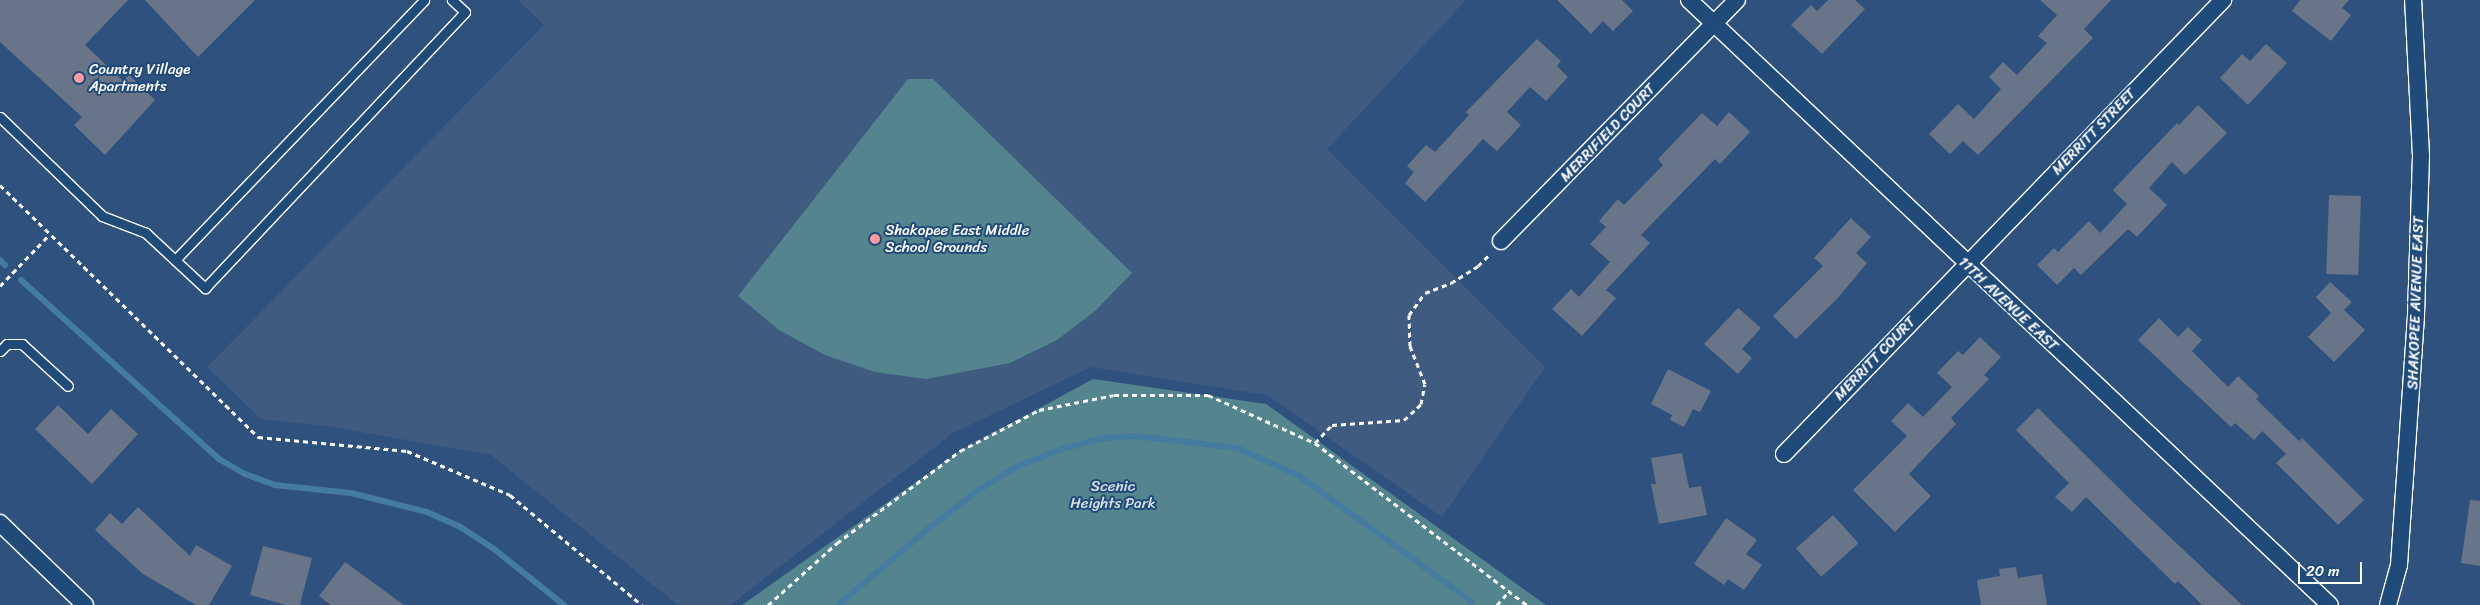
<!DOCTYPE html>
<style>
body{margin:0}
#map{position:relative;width:2480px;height:605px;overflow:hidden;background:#2e527d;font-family:Sriracha,sans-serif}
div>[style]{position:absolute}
.built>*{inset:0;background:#3f5c80}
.green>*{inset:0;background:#54848e}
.stream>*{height:6px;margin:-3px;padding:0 3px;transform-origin:3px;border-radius:3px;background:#447ca0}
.building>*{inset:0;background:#687487;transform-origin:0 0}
.path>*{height:3px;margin-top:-1.5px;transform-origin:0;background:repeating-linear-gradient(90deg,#fff 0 5px,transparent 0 9px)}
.roads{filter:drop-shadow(1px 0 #fff) drop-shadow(-1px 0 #fff) drop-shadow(0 1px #fff) drop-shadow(0 -1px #fff)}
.service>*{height:9px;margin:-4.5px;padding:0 4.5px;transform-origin:4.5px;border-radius:4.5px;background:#1f4a7a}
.minor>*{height:16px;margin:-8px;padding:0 8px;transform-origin:8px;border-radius:8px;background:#1f4a7a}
.dots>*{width:14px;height:14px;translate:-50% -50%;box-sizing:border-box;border:2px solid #1f4a7a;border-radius:50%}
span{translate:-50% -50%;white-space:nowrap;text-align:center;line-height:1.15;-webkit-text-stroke:4px #1f4a7a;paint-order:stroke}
.poi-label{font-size:15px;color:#fff}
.left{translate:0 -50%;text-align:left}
.street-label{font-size:15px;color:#fff}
.park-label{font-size:15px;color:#d4e0e3}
.scale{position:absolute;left:2298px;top:562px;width:64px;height:22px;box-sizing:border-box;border:2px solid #fff;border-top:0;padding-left:6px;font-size:15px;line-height:18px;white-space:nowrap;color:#fff;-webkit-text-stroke:4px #1f4a7a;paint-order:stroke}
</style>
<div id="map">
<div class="built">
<i style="clip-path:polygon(518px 0,1466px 0,1327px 149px,1545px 367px,1442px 517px,1267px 395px,1091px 367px,953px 433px,730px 605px,678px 605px,491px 455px,327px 426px,261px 419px,207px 367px,544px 25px)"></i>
</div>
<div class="green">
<i style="clip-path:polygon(908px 79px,933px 79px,1132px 273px,1095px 311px,1057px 340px,1010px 363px,926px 379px,875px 372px,825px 355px,779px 330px,738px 296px)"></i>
<i style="clip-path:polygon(1093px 379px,1266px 404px,1546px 605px,742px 605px,960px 451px)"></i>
</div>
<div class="stream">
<i style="left:0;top:260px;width:7px;rotate:45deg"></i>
<i style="left:21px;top:280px;width:267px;rotate:42.1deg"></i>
<i style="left:219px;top:459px;width:30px;rotate:30deg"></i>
<i style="left:245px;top:474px;width:32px;rotate:20deg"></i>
<i style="left:275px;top:485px;width:76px;rotate:6deg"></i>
<i style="left:351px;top:493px;width:78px;rotate:14deg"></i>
<i style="left:427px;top:512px;width:35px;rotate:24deg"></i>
<i style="left:459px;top:526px;width:42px;rotate:33.3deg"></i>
<i style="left:494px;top:549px;width:90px;rotate:38.7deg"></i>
<i style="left:838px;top:605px;width:119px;rotate:-40.2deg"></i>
<i style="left:929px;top:528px;width:61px;rotate:-37.6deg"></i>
<i style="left:977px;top:491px;width:46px;rotate:-31.6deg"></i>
<i style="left:1016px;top:467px;width:49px;rotate:-21.4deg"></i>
<i style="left:1062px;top:449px;width:42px;rotate:-15deg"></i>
<i style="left:1103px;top:438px;width:33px;rotate:-3deg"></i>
<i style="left:1136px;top:436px;width:102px;rotate:6.8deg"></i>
<i style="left:1237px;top:448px;width:67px;rotate:23.9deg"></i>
<i style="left:1298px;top:475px;width:215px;rotate:36.1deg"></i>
</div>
<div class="building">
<i style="clip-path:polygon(0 0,128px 0,85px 45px,123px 81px,129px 75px,155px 100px,105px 155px,74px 125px,82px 117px,0 42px)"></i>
<i style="clip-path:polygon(145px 0,255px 0,198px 57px)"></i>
<i style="clip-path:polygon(1557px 0,1622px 0,1633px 11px,1613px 31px,1603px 21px,1591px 34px)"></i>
<i style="clip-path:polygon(1828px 0,1855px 0,1865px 9px,1822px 54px,1791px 25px,1811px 5px,1817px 11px)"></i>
<i style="clip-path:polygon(2040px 0,2111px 0,2084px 29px,2093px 38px,1978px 155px,1963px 141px,1950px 154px,1929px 134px,1958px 104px,1974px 119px,2001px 89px,1989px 77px,2003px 62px,2017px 75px,2047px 43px,2038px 36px,2057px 15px)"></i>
<i style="clip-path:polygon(2300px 0,2349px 0,2342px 8px,2351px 15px,2331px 41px,2292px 11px)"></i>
<i style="clip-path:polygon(1537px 39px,1561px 61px,1557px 66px,1568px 77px,1546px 101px,1530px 87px,1507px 112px,1521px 125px,1497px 151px,1483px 139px,1425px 202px,1405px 183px,1414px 172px,1407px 166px,1426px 145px,1435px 152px,1469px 115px,1466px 112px)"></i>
<i style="clip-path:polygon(2266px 44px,2287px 63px,2248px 105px,2220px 78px,2242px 54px,2250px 61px)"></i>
<i style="clip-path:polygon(2198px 105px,2227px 133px,2185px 175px,2172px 162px,2149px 188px,2167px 205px,2137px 237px,2128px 229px,2081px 275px,2074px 268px,2057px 285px,2037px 265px,2054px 248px,2058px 252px,2089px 221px,2100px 233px,2127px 204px,2113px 190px,2177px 123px,2179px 125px)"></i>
<i style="clip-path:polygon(1729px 112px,1750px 132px,1720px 164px,1715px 159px,1641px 235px,1650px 243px,1606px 290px,1616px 298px,1582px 336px,1552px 309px,1571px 289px,1579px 297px,1610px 262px,1590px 244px,1606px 227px,1599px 221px,1618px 199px,1624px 205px,1663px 165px,1658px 159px,1702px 113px,1717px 126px)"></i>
<i style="left:2329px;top:195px;width:32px;height:79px;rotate:2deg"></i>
<i style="clip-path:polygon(1851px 218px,1871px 237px,1856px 253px,1867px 263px,1837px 299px,1796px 339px,1773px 316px,1823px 266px,1814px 258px)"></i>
<i style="clip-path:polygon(2330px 282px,2352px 302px,2344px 310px,2365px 330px,2334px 362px,2308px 337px,2331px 313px,2316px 297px)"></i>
<i style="clip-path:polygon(1738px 308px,1761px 328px,1742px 349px,1752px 358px,1738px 374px,1704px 344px)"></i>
<i style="clip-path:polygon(2159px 318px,2178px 337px,2188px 327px,2202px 340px,2192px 351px,2228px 387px,2238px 376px,2259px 396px,2256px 399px,2299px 441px,2302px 438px,2364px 500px,2338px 525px,2276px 463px,2286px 454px,2262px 431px,2254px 440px,2235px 423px,2231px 427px,2138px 340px)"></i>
<i style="clip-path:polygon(1980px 337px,2001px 357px,1984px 375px,1989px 379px,1951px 418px,1956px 424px,1909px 474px,1931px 496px,1895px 532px,1853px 490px,1907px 436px,1891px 421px,1908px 403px,1923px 417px,1952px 387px,1937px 373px,1958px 351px,1963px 355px)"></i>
<i style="clip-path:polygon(1668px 369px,1711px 391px,1700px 412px,1693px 409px,1684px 427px,1670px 420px,1672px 415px,1651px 404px)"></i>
<i style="clip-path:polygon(58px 405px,88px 434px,111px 409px,138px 434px,92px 484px,35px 429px)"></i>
<i style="clip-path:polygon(2038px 408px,2138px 507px,2242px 605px,2202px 605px,2178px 581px,2175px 584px,2086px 497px,2072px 512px,2055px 497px,2069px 483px,2016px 430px)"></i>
<i style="clip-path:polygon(1682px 453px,1689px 488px,1701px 486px,1707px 515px,1659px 524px,1651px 484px,1656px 484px,1651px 458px)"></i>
<i style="clip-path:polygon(2470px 500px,2480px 501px,2480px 566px,2461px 563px)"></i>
<i style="clip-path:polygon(138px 507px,190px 556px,196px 545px,232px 566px,209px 605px,196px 605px,143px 574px,95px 530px,110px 513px,122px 524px)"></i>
<i style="left:1833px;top:515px;width:38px;height:50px;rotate:48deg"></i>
<i style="clip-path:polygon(1726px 518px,1757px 540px,1746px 554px,1762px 565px,1744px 590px,1728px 579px,1724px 585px,1694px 564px)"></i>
<i style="clip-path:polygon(263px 546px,312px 558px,300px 605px,286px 605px,250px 595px)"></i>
<i style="clip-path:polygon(345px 562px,404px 605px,331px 605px,319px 596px)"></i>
<i style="clip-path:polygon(2016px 567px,2018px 578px,2042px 574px,2047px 605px,1981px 605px,1977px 580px,2000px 576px,1999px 569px)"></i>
</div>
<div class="path">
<i style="left:0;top:185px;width:361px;rotate:44.3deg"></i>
<i style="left:258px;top:437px;width:150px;rotate:5.4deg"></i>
<i style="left:407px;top:451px;width:112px;rotate:23.1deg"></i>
<i style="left:510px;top:495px;width:172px;rotate:39.8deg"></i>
<i style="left:0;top:286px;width:72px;rotate:-46.1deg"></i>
<i style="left:1315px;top:443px;width:25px;rotate:-47deg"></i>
<i style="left:1332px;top:425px;width:72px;rotate:-4deg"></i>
<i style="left:1404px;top:420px;width:23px;rotate:-43deg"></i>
<i style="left:1421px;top:404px;width:20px;rotate:-79deg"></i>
<i style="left:1425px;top:384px;width:41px;rotate:-111.5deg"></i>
<i style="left:1410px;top:346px;width:31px;rotate:-92deg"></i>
<i style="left:1409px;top:315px;width:27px;rotate:-54deg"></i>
<i style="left:1425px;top:293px;width:28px;rotate:-21deg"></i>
<i style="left:1451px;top:283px;width:32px;rotate:-32deg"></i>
<i style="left:1478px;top:266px;width:17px;rotate:-45deg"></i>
<i style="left:768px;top:605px;width:93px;rotate:-41.9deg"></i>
<i style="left:837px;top:543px;width:154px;rotate:-36.8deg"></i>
<i style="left:960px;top:451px;width:89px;rotate:-27.4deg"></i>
<i style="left:1039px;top:410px;width:76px;rotate:-11.3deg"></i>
<i style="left:1114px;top:395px;width:94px"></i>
<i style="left:1208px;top:395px;width:117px;rotate:24.2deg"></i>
<i style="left:1315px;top:443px;width:267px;rotate:37.4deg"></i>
<i style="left:1497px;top:605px;width:18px;rotate:-49deg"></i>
</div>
<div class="roads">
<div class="service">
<i style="left:0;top:117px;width:142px;rotate:44.1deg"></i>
<i style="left:102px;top:216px;width:47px;rotate:21.1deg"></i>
<i style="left:146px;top:233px;width:81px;rotate:43deg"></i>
<i style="left:205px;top:288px;width:379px;rotate:-46.7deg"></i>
<i style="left:465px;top:12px;width:18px;rotate:-137deg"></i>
<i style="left:175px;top:260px;width:360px;rotate:-46.2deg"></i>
<i style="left:0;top:351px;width:10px;rotate:-45deg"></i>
<i style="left:7px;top:344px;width:15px"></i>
<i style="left:22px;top:344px;width:62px;rotate:42.4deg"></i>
</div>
<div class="minor">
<i style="left:1689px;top:0;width:881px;rotate:43.35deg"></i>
<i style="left:1501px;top:241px;width:337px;rotate:-45.6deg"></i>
<i style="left:1784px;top:454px;width:632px;rotate:-45.96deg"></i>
<i style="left:0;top:523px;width:118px;rotate:44deg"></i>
<i style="left:2388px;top:605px;width:41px;rotate:-74.6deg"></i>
<i style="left:2399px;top:565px;width:251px;rotate:-86.1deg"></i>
<i style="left:2416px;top:315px;width:159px;rotate:-88.2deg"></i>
<i style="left:2421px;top:156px;width:156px;rotate:-92.9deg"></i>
</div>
</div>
<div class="dots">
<i style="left:79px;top:78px;background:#ff9aa2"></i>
<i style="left:875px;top:239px;background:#ff9aa2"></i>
</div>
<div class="poi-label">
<span class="left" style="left:89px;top:78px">Country Village<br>Apartments</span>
<span class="left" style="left:885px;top:239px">Shakopee East Middle<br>School Grounds</span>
</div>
<div class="street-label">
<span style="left:2094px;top:132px;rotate:-46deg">MERRITT STREET</span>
<span style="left:1608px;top:133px;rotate:-46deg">MERRIFIELD COURT</span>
<span style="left:2416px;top:303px;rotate:-88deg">SHAKOPEE AVENUE EAST</span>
<span style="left:2008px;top:304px;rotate:43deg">11TH AVENUE EAST</span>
<span style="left:1875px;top:359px;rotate:-46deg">MERRITT COURT</span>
</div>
<div class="park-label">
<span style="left:1113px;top:495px">Scenic<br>Heights Park</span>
</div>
<div class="scale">20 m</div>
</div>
